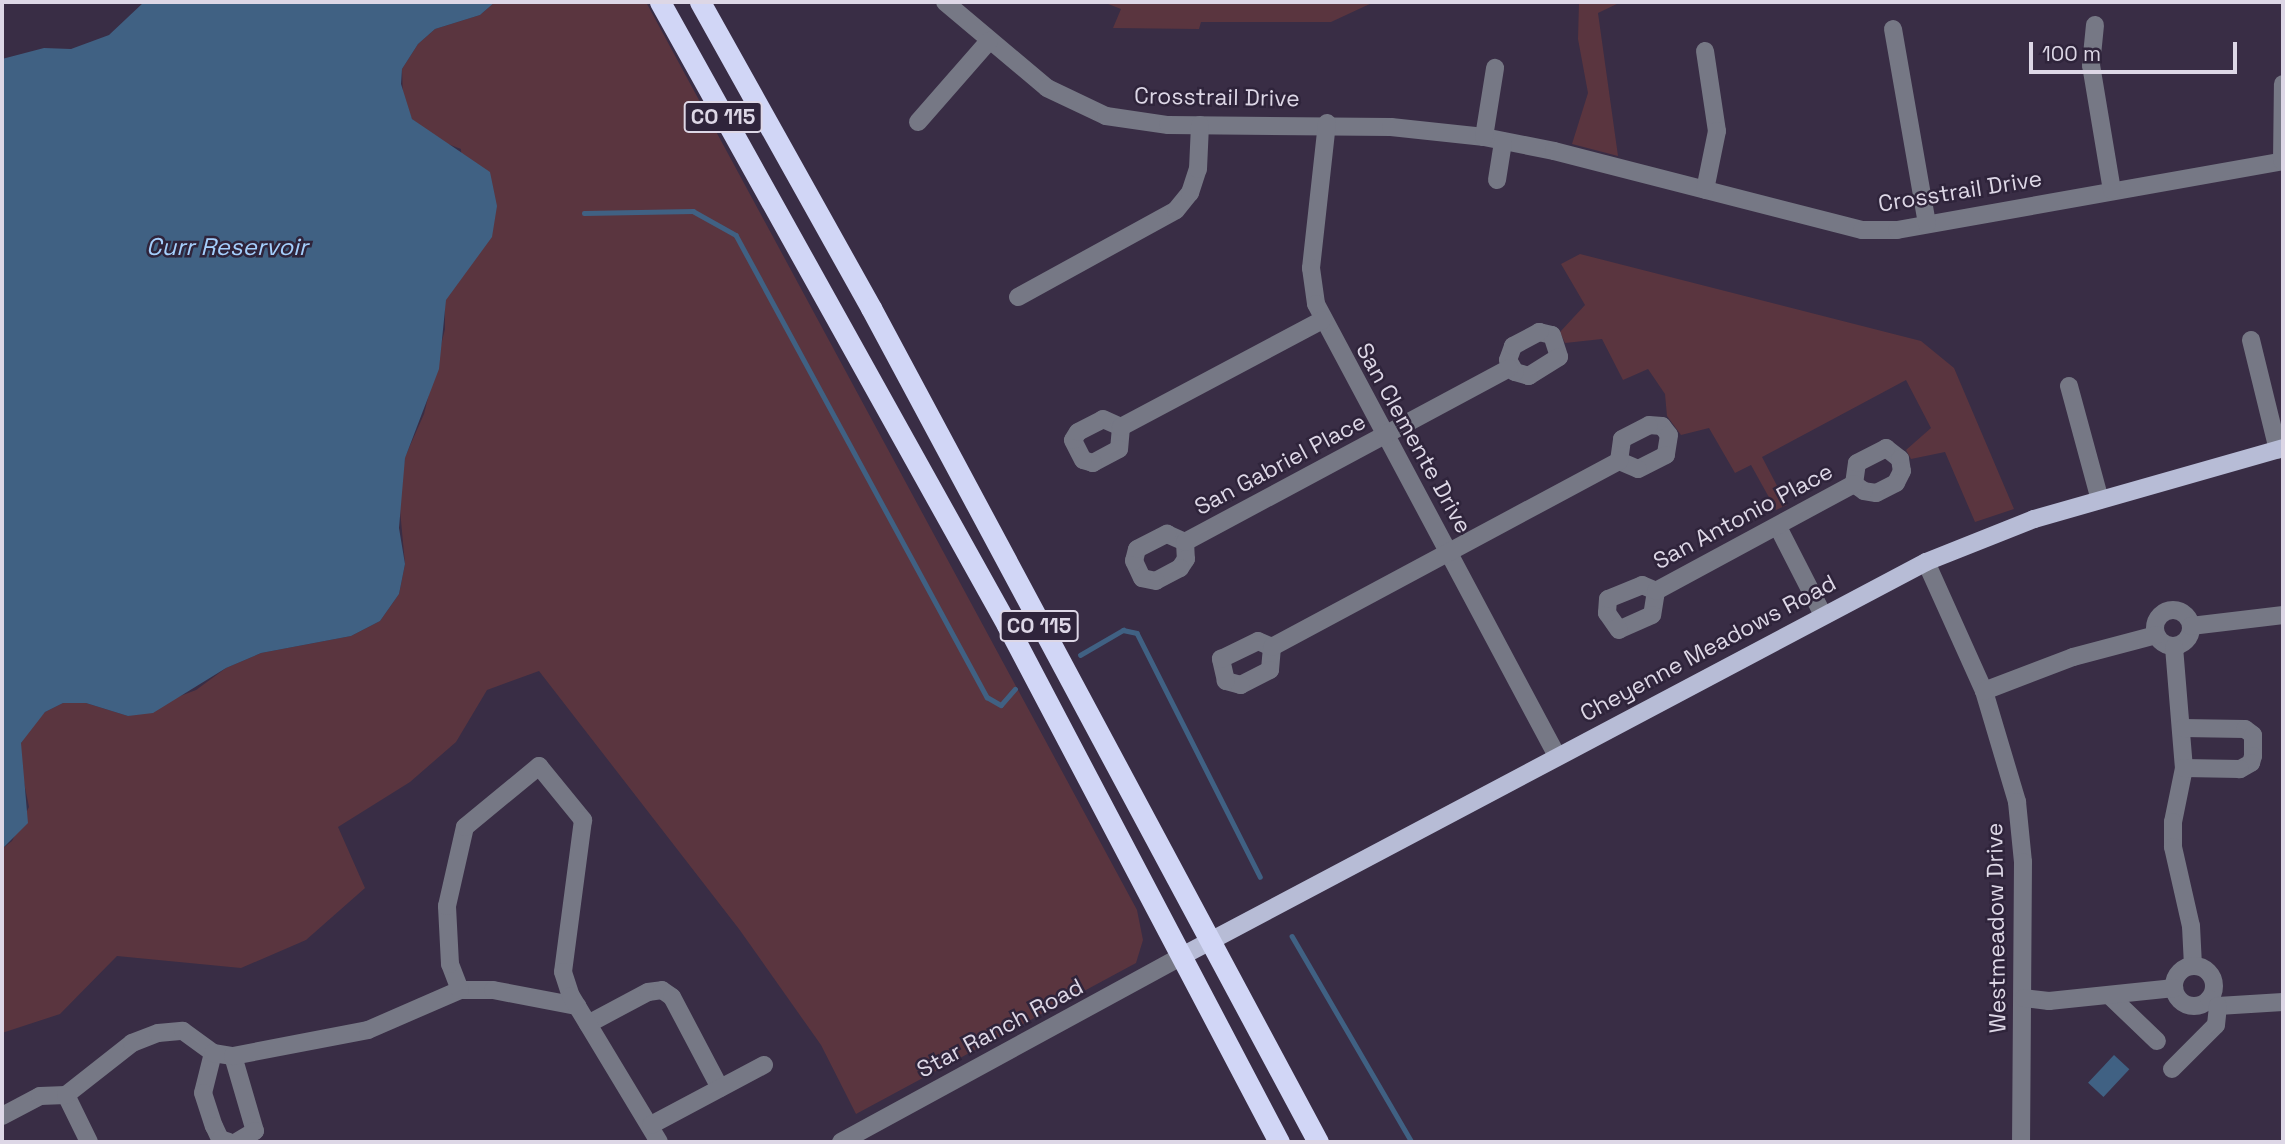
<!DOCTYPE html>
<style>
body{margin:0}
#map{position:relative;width:2285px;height:1144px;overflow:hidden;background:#392d45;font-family:"Space Grotesk",sans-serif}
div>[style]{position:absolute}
.green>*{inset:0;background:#5a353f}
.water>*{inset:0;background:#406183;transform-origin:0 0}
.stream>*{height:4.5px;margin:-2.25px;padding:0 2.25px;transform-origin:2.25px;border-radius:2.25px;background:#406183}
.minor>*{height:18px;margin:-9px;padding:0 9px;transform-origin:9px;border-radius:9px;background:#767885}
.minor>.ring{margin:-9px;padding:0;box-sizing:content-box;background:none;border:18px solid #767885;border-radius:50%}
.major>*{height:18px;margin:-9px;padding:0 9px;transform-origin:9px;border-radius:9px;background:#b7bcd6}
.highway>*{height:21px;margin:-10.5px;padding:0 10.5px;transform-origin:10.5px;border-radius:10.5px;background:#d1d6f6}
span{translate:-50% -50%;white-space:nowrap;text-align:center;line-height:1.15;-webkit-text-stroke:5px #2f243b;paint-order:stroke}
.shield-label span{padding:2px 5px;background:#2f243b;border:2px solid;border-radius:5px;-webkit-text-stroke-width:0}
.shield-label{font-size:21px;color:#ddd7e6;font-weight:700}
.street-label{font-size:23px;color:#ddd7e6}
.water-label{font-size:24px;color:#a5cffc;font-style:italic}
.frame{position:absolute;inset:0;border:4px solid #ddd7e6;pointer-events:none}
.scale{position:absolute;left:2029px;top:42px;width:208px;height:32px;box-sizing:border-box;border:4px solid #ddd7e6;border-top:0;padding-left:9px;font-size:21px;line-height:24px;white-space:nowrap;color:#ddd7e6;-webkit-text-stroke:5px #2f243b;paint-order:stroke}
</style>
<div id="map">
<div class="green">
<i style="clip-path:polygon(495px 2px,646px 2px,1137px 910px,1143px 940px,1136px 963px,856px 1114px,821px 1045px,739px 929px,539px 671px,487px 690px,456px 742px,410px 782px,338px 827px,365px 888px,306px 940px,241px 968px,117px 956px,60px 1014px,2px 1033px,2px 849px,12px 841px,29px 807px,20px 763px,21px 743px,31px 727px,45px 712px,63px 703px,86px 703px,128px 716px,196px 690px,226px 668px,261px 653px,351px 636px,380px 621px,399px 594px,405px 564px,399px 499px,405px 457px,424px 414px,445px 329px,445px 300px,465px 272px,461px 149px,440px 141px,412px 119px,403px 98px,402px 69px,418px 44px,435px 29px,480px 15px)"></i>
<i style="clip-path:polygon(1103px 2px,1374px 2px,1331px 22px,1201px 22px,1199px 29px,1113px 28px,1121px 9px)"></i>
<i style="clip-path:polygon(1579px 2px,1621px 2px,1598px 13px,1618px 156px,1572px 144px,1588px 93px,1578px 39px)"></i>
<i style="clip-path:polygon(1580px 254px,1921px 341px,1954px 368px,2014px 509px,1975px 522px,1945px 452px,1911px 459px,1906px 450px,1931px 428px,1906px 380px,1762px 457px,1787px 505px,1776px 510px,1751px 465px,1735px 473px,1709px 428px,1681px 435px,1667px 416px,1665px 394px,1648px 369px,1623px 380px,1602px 339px,1565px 343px,1560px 332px,1585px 305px,1561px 264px)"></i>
</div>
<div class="water">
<i style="clip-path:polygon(144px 2px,495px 2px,480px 15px,435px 29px,418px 44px,402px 69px,401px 84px,412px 119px,490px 172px,497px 206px,492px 237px,446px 300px,439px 369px,405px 458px,399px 528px,405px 564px,399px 594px,380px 621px,351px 636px,261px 653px,226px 668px,153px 713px,128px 716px,86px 703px,63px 703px,45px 712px,21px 743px,28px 823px,2px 849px,2px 59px,44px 48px,71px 49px,109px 35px)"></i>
<i style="left:2114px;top:1055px;width:21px;height:38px;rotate:43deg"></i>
</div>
<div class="stream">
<i style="left:584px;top:213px;width:109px;rotate:-1.1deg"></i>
<i style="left:693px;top:211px;width:49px;rotate:29.2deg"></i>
<i style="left:736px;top:235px;width:526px;rotate:61.49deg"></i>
<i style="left:987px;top:697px;width:16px;rotate:30deg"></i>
<i style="left:1001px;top:705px;width:21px;rotate:-49deg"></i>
<i style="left:1080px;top:655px;width:50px;rotate:-30.2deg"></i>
<i style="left:1123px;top:630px;width:14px;rotate:12deg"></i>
<i style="left:1137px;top:633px;width:273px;rotate:63.2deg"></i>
<i style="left:1292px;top:936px;width:238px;rotate:59.8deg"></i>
</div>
<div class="minor">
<i style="left:945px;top:2px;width:133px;rotate:40.1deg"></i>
<i style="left:1047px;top:88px;width:65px;rotate:25.4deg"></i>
<i style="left:1106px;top:116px;width:63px;rotate:8.3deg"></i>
<i style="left:1168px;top:125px;width:223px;rotate:0.5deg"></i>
<i style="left:1391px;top:127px;width:94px;rotate:6.1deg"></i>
<i style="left:1484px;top:137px;width:71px;rotate:11.3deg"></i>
<i style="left:1554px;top:151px;width:318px;rotate:14.4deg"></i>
<i style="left:1862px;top:230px;width:35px"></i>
<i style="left:1897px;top:230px;width:392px;rotate:-10.1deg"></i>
<i style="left:2095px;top:25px;width:40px;rotate:95.7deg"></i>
<i style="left:2091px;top:65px;width:127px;rotate:80.5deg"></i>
<i style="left:1893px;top:29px;width:198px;rotate:80.1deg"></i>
<i style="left:1705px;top:51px;width:81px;rotate:81.5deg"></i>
<i style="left:1717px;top:131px;width:60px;rotate:101.5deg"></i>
<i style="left:918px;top:122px;width:108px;rotate:-48.8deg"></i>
<i style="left:1327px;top:123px;width:146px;rotate:96.3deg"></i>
<i style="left:1311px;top:268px;width:36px;rotate:82deg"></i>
<i style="left:1316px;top:304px;width:512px;rotate:61.93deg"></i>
<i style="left:1484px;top:137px;width:70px;rotate:-80.9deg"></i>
<i style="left:2282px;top:161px;width:77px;rotate:-89.3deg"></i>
<i style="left:1497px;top:180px;width:39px;rotate:-81deg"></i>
<i style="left:1018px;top:297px;width:180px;rotate:-28.8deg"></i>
<i style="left:1176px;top:210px;width:22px;rotate:-51deg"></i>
<i style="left:1190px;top:193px;width:25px;rotate:-72deg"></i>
<i style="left:1198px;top:169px;width:44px;rotate:-87.4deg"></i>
<i style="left:1539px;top:332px;width:13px;rotate:13deg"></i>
<i style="left:1552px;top:335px;width:23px;rotate:72deg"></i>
<i style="left:1559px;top:357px;width:36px;rotate:148deg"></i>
<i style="left:1529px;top:376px;width:15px;rotate:-164deg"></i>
<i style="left:1515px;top:372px;width:14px;rotate:-120deg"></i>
<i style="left:1508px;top:360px;width:15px;rotate:-70deg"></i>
<i style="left:1513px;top:346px;width:30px;rotate:-28deg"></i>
<i style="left:2251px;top:340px;width:113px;rotate:76.2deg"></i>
<i style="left:2069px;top:386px;width:118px;rotate:74.8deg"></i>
<i style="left:1103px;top:419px;width:20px;rotate:24deg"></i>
<i style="left:1121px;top:427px;width:22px;rotate:95deg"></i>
<i style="left:1119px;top:449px;width:30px;rotate:152deg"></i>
<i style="left:1093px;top:463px;width:10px;rotate:-163deg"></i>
<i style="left:1083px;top:460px;width:22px;rotate:-117deg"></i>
<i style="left:1073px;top:440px;width:9px;rotate:-58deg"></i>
<i style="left:1078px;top:432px;width:28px;rotate:-27deg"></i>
<i style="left:1649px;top:425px;width:13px;rotate:4deg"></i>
<i style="left:1662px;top:426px;width:11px;rotate:52deg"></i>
<i style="left:1669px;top:435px;width:20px;rotate:99deg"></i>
<i style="left:1666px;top:455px;width:31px;rotate:153deg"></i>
<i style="left:1638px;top:469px;width:21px;rotate:-157deg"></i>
<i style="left:1619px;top:461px;width:22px;rotate:-82deg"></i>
<i style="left:1622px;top:439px;width:30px;rotate:-27deg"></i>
<i style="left:1121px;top:427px;width:228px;rotate:-28deg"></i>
<i style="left:1886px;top:448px;width:18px;rotate:38deg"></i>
<i style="left:1900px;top:459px;width:12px;rotate:81deg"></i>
<i style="left:1902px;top:471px;width:13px;rotate:117deg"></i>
<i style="left:1896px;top:483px;width:22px;rotate:153deg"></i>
<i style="left:1876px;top:493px;width:12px;rotate:-171deg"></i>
<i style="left:1864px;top:491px;width:12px;rotate:-145deg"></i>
<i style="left:1854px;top:484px;width:21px;rotate:-82deg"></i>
<i style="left:1857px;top:463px;width:33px;rotate:-27deg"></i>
<i style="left:1778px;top:527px;width:97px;rotate:62.9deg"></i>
<i style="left:1167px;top:534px;width:20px;rotate:24deg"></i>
<i style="left:1185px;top:542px;width:17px;rotate:87deg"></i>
<i style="left:1186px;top:559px;width:11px;rotate:124deg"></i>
<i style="left:1180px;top:568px;width:27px;rotate:152deg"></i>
<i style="left:1156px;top:581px;width:14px;rotate:-168deg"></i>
<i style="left:1142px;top:578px;width:19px;rotate:-115deg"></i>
<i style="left:1134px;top:561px;width:12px;rotate:-76deg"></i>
<i style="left:1137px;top:549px;width:34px;rotate:-27deg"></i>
<i style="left:1185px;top:542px;width:368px;rotate:-28.2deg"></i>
<i style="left:1926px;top:562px;width:141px;rotate:65.8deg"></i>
<i style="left:1984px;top:691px;width:116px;rotate:73.4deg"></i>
<i style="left:2017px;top:802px;width:60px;rotate:84.3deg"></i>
<i style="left:2023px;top:862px;width:280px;rotate:90.4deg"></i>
<i style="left:1642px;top:585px;width:15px;rotate:23deg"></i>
<i style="left:1656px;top:591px;width:24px;rotate:99deg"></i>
<i style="left:1652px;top:615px;width:36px;rotate:156deg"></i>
<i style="left:1619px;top:630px;width:21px;rotate:-125deg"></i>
<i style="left:1607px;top:613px;width:14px;rotate:-86deg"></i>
<i style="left:1608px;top:599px;width:37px;rotate:-22deg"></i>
<i style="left:1656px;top:591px;width:225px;rotate:-28.4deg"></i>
<i class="ring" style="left:2155px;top:610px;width:18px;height:18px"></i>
<i style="left:2191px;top:626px;width:93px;rotate:-6.8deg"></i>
<i style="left:1258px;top:641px;width:15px;rotate:23deg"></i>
<i style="left:1272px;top:647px;width:23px;rotate:95deg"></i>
<i style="left:1270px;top:670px;width:33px;rotate:153deg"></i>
<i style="left:1241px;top:685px;width:16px;rotate:-165deg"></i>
<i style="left:1226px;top:681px;width:23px;rotate:-103deg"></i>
<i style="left:1221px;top:659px;width:41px;rotate:-25.9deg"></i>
<i style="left:1272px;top:647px;width:394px;rotate:-28.2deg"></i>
<i style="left:2174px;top:647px;width:121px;rotate:85.3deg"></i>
<i style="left:2184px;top:768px;width:55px;rotate:101.5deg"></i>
<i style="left:2173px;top:822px;width:25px;rotate:90deg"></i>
<i style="left:2173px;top:847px;width:81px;rotate:77.2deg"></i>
<i style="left:2191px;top:926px;width:40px;rotate:87.1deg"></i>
<i style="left:1984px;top:691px;width:95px;rotate:-20.9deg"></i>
<i style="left:2073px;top:657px;width:86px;rotate:-14.8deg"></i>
<i style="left:2183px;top:728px;width:62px;rotate:0.9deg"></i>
<i style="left:2245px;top:729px;width:10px;rotate:37deg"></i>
<i style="left:2253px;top:735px;width:21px;rotate:90deg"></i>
<i style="left:2253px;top:756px;width:7px;rotate:106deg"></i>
<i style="left:2251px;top:763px;width:13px;rotate:151deg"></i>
<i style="left:2240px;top:769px;width:56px;rotate:-179deg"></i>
<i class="ring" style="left:2174px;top:966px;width:22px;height:22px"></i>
<i style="left:460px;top:990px;width:33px"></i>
<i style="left:493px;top:990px;width:86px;rotate:10.8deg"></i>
<i style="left:2110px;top:996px;width:65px;rotate:43.8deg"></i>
<i style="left:2024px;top:998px;width:25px;rotate:7deg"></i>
<i style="left:2049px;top:1001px;width:126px;rotate:-5.9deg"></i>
<i style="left:2209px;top:999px;width:11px;rotate:38deg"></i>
<i style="left:2218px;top:1006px;width:65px;rotate:-3.5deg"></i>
<i style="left:588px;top:1024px;width:68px;rotate:-28.1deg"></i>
<i style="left:648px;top:992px;width:14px;rotate:-8deg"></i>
<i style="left:662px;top:990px;width:12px;rotate:35deg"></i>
<i style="left:672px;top:997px;width:103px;rotate:62.2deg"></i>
<i style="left:213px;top:1053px;width:41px;rotate:104deg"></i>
<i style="left:203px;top:1093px;width:35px;rotate:72deg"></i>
<i style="left:214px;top:1126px;width:14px;rotate:65deg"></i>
<i style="left:220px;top:1139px;width:9px;rotate:18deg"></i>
<i style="left:233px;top:1056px;width:78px;rotate:73.7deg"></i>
<i style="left:255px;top:1131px;width:21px;rotate:149deg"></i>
<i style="left:2172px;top:1069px;width:62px;rotate:-45deg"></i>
<i style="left:2216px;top:1025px;width:19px;rotate:-84deg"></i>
<i style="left:66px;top:1095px;width:52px;rotate:63.9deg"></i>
<i style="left:2px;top:1116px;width:43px;rotate:-27.8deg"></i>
<i style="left:40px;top:1096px;width:26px;rotate:-2deg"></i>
<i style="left:66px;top:1095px;width:84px;rotate:-38.2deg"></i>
<i style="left:132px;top:1043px;width:28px;rotate:-21deg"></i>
<i style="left:158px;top:1033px;width:25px;rotate:-5deg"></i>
<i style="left:183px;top:1031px;width:37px;rotate:36deg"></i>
<i style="left:213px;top:1053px;width:20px;rotate:9deg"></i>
<i style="left:233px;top:1056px;width:137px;rotate:-10.9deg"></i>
<i style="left:368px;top:1030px;width:100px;rotate:-23.5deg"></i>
<i style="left:460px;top:990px;width:28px;rotate:-111deg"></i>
<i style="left:450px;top:964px;width:58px;rotate:-93deg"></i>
<i style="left:447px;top:906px;width:81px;rotate:-77.2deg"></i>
<i style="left:465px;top:827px;width:96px;rotate:-39.5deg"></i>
<i style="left:539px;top:766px;width:70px;rotate:50.8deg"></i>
<i style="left:583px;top:820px;width:153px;rotate:97.5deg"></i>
<i style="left:563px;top:972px;width:25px;rotate:72deg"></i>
<i style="left:571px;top:996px;width:170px;rotate:58.9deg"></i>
<i style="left:651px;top:1125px;width:128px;rotate:-28deg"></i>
<i style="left:841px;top:1142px;width:388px;rotate:-28.6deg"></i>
</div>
<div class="major">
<i style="left:1182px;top:956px;width:842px;rotate:-27.9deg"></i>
<i style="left:1926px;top:562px;width:116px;rotate:-21.7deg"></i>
<i style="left:2034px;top:519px;width:259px;rotate:-15.9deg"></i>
</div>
<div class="highway">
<i style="left:660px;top:2px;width:713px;rotate:60.88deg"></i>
<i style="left:1007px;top:625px;width:584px;rotate:62.25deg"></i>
<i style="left:700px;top:2px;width:351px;rotate:60.8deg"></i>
<i style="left:871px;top:308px;width:946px;rotate:61.81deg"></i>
</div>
<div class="shield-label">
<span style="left:723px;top:117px">CO 115</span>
<span style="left:1039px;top:626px">CO 115</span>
</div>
<div class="street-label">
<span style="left:1217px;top:97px;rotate:1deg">Crosstrail Drive</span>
<span style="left:1960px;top:191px;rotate:-9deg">Crosstrail Drive</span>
<span style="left:1414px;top:438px;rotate:61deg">San Clemente Drive</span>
<span style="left:1280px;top:464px;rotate:-28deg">San Gabriel Place</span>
<span style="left:1743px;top:516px;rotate:-28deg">San Antonio Place</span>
<span style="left:1708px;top:648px;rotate:-28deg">Cheyenne Meadows Road</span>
<span style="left:1996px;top:928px;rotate:-91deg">Westmeadow Drive</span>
<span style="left:1000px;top:1028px;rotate:-28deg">Star Ranch Road</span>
</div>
<div class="water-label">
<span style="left:227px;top:247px">Curr Reservoir</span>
</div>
<div class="frame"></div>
<div class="scale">100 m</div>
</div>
